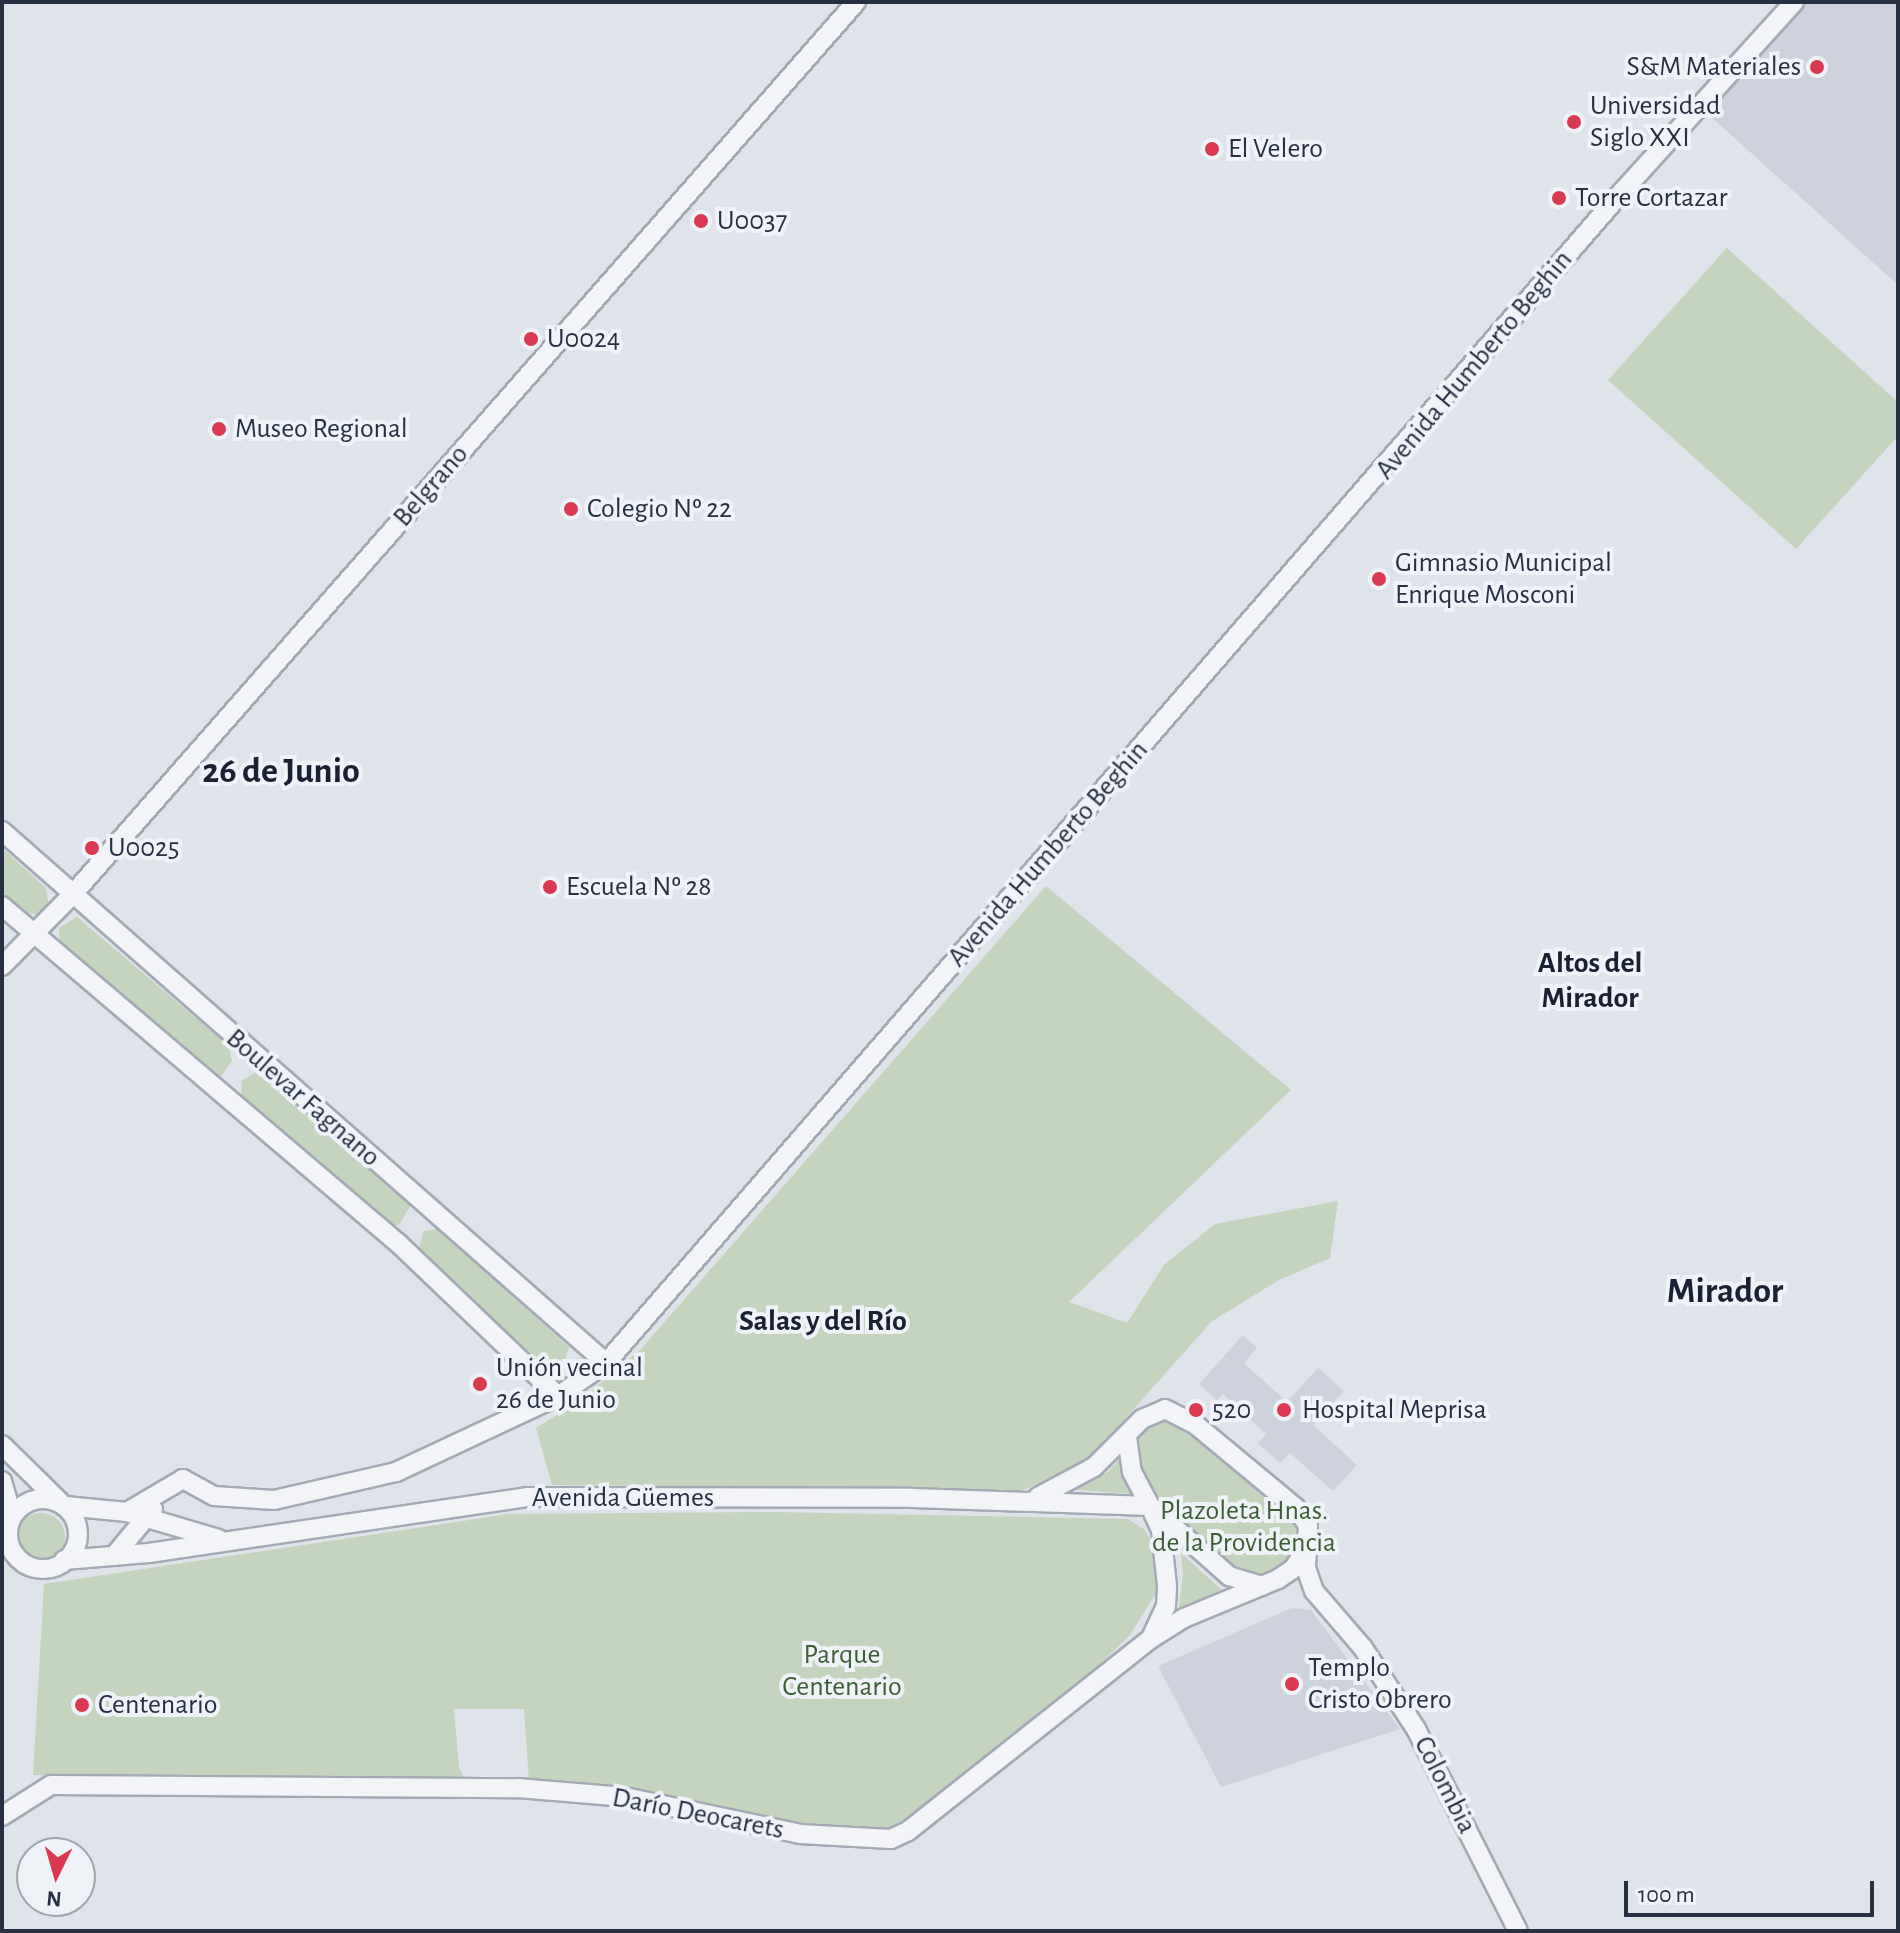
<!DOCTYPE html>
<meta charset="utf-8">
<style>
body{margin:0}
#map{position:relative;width:1900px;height:1933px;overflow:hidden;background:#dfe3ea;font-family:"Alegreya Sans",sans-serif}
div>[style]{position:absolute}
.built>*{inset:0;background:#cdd2dc}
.green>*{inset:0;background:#c5d4bf}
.round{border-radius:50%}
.roads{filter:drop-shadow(2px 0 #a4aab4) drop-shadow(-2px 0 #a4aab4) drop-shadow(0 2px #a4aab4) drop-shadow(0 -2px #a4aab4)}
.minor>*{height:18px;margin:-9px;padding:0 9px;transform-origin:9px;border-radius:9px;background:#f2f4f7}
.minor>.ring{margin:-9px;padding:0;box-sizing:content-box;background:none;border:18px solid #f2f4f7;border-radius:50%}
.dots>*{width:22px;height:22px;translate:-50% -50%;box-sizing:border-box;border:4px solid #eff2f7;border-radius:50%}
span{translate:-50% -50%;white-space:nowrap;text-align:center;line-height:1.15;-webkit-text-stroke:8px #eff2f7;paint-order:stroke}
.poi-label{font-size:28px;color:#263042}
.right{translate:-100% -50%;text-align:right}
.left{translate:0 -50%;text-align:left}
.street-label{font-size:28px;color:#263042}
.park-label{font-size:28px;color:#3b5f33}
.neighbourhood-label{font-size:30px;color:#192133;font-weight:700}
.district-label{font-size:36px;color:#192133;font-weight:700}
.frame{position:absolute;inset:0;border:4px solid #263042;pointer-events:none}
.north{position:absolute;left:16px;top:1837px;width:80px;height:80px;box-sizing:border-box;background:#eff2f7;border:2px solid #9fa4af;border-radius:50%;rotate:185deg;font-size:22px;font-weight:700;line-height:32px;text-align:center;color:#263042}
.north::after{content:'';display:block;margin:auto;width:28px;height:36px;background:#d93a51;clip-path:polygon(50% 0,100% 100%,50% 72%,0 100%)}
.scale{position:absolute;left:1624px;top:1881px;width:250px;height:36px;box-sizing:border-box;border:4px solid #263042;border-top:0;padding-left:10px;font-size:24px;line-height:28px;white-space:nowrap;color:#263042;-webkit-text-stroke:6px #eff2f7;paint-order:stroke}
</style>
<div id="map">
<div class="built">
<i style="clip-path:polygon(1794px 2px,1898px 2px,1898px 285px,1700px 107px)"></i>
<i style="clip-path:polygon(1243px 1335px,1257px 1348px,1244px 1363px,1287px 1402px,1318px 1368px,1344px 1391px,1313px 1425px,1357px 1465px,1333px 1491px,1290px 1453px,1280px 1463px,1258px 1443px,1266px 1434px,1223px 1394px,1217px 1400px,1199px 1384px)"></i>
<i style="clip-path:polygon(1292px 1608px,1311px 1610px,1400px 1729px,1221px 1787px,1158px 1666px)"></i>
</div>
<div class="green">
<i style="clip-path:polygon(1727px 248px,1898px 402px,1898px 436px,1796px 549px,1608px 380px)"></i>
<i style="clip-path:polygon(2px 848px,46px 888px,48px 902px,38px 915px,20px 911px,2px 895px)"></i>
<i style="clip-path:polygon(1046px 886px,1291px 1090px,1069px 1302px,1127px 1323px,1164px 1265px,1215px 1224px,1338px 1201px,1330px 1258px,1279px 1280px,1211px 1322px,1092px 1456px,1065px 1474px,1022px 1490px,552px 1485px,536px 1428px,578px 1402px,640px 1350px)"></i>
<i style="clip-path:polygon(77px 917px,229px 1046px,232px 1061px,221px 1076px,212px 1074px,60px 946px,59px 928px)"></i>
<i style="clip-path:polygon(258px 1071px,405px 1195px,410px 1206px,399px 1225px,392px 1226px,241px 1102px,242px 1080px)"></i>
<i style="clip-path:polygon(438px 1229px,569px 1347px,563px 1366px,540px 1361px,417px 1253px,424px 1231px)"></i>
<i style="clip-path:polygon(1165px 1409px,1308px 1525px,1293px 1569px,1245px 1582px,1150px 1506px,1128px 1457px,1142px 1419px)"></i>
<i style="clip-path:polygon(1120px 1458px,1132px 1494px,1076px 1490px,1108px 1472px)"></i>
<i style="clip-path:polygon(774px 1512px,1128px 1519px,1145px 1530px,1153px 1544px,1158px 1590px,1130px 1635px,1088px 1676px,957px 1783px,887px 1830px,807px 1826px,662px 1798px,529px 1782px,524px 1709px,454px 1709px,459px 1768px,466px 1781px,33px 1775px,44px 1584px,509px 1514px)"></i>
<i class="round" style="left:17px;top:1513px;width:48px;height:48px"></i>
<i style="clip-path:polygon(1181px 1553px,1223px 1591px,1178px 1613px,1183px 1575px)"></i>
</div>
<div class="roads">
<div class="minor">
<i style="left:2px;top:831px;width:805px;rotate:41.37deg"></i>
<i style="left:2px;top:906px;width:520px;rotate:40.4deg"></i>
<i style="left:398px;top:1243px;width:221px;rotate:43.7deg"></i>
<i style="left:2px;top:966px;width:101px;rotate:-45.4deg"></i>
<i style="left:73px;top:894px;width:1187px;rotate:-48.72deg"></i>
<i style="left:1127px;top:1437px;width:35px;rotate:82deg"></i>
<i style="left:1132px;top:1472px;width:38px;rotate:62deg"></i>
<i style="left:1150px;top:1506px;width:106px;rotate:41.5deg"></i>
<i style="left:1229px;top:1576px;width:34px;rotate:17deg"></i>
<i style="left:2px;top:1445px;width:81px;rotate:44.5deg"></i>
<i style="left:2px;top:1481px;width:36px;rotate:74deg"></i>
<i style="left:1038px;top:1497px;width:64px;rotate:-28.2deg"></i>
<i style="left:1094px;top:1467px;width:68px;rotate:-45deg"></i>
<i style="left:1142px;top:1419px;width:25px;rotate:-23deg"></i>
<i style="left:1165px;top:1409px;width:35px;rotate:27deg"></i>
<i style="left:1196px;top:1425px;width:130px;rotate:39.7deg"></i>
<i style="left:1296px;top:1508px;width:21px;rotate:55deg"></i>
<i style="left:1308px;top:1525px;width:43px;rotate:92.7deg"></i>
<i style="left:1306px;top:1568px;width:24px;rotate:71deg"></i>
<i style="left:1314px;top:1591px;width:75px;rotate:49.3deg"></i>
<i style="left:1363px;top:1648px;width:97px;rotate:56.8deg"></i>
<i style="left:1416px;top:1729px;width:226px;rotate:63.2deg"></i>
<i class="ring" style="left:8px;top:1499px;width:52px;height:52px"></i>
<i style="left:66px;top:1506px;width:61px;rotate:5.6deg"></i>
<i style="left:127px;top:1512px;width:95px;rotate:16.5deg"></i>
<i style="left:127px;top:1512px;width:65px;rotate:-30.5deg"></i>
<i style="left:183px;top:1479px;width:35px;rotate:29deg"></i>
<i style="left:214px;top:1496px;width:60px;rotate:3.8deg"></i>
<i style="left:274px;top:1500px;width:125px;rotate:-12.9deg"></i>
<i style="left:396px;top:1472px;width:179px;rotate:-25.1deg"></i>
<i style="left:558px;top:1396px;width:58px;rotate:-34.5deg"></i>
<i style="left:606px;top:1363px;width:1549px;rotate:-49.06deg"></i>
<i style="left:1621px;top:193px;width:258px;rotate:-47.8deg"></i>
<i style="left:114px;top:1556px;width:61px;rotate:-50.3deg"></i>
<i style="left:64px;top:1560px;width:85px;rotate:-4.7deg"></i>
<i style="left:149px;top:1553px;width:382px;rotate:-8.4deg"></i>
<i style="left:527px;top:1497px;width:385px;rotate:0.1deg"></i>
<i style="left:912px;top:1498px;width:238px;rotate:1.9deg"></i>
<i style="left:1151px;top:1638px;width:35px;rotate:-65deg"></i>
<i style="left:1166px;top:1606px;width:20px;rotate:-87deg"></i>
<i style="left:1167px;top:1586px;width:56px;rotate:-96.1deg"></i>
<i style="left:1161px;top:1530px;width:19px;rotate:-115deg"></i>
<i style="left:2px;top:1816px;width:58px;rotate:-32.3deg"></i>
<i style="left:51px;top:1785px;width:467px;rotate:0.4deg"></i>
<i style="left:518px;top:1788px;width:107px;rotate:4.8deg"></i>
<i style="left:625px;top:1797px;width:179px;rotate:11.9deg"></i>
<i style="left:800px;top:1834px;width:91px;rotate:3.1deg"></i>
<i style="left:891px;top:1839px;width:19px;rotate:-25deg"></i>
<i style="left:908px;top:1831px;width:308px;rotate:-38.4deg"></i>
<i style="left:1149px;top:1640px;width:41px;rotate:-32.2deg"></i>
<i style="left:1184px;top:1618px;width:102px;rotate:-22.5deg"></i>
<i style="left:1278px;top:1579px;width:18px;rotate:-34deg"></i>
<i style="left:1293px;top:1569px;width:25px;rotate:-56deg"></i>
</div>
</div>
<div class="dots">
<i style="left:1817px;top:67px;background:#d93a51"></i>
<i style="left:1574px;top:122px;background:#d93a51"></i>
<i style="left:1212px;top:149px;background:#d93a51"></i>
<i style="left:1559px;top:198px;background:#d93a51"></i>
<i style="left:701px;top:221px;background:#d93a51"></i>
<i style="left:531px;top:339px;background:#d93a51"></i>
<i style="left:219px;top:429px;background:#d93a51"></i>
<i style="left:571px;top:509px;background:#d93a51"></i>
<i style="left:1379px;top:579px;background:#d93a51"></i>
<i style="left:92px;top:848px;background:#d93a51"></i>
<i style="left:550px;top:887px;background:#d93a51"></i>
<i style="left:480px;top:1384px;background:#d93a51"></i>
<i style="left:1196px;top:1410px;background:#d93a51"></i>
<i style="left:1284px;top:1410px;background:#d93a51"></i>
<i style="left:1292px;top:1684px;background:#d93a51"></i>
<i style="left:82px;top:1705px;background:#d93a51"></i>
</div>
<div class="poi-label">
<span class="right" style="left:1801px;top:67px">S&amp;M Materiales</span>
<span class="left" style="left:1590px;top:122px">Universidad<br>Siglo XXI</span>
<span class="left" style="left:1228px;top:149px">El Velero</span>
<span class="left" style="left:1575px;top:198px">Torre Cortazar</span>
<span class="left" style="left:717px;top:221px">U0037</span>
<span class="left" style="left:547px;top:339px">U0024</span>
<span class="left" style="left:235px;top:429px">Museo Regional</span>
<span class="left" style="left:587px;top:509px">Colegio Nº 22</span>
<span class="left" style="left:1395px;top:579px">Gimnasio Municipal<br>Enrique Mosconi</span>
<span class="left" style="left:108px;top:848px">U0025</span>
<span class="left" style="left:566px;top:887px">Escuela Nº 28</span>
<span class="left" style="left:496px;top:1384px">Unión vecinal<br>26 de Junio</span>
<span class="left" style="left:1212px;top:1410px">520</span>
<span class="left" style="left:1302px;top:1410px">Hospital Meprisa</span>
<span class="left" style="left:1308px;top:1684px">Templo<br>Cristo Obrero</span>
<span class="left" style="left:98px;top:1705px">Centenario</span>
</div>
<div class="street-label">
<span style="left:1474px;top:365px;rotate:-50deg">Avenida Humberto Beghin</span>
<span style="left:431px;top:486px;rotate:-49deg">Belgrano</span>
<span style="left:1048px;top:854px;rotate:-49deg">Avenida Humberto Beghin</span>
<span style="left:303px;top:1098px;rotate:41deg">Boulevar Fagnano</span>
<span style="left:623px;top:1498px">Avenida Güemes</span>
<span style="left:1445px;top:1785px;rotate:63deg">Colombia</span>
<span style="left:698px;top:1814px;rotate:11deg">Darío Deocarets</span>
</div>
<div class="park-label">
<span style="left:1244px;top:1527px">Plazoleta Hnas.<br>de la Providencia</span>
<span style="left:842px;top:1671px">Parque<br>Centenario</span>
</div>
<div class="neighbourhood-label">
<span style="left:1590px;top:980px">Altos del<br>Mirador</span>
<span style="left:823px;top:1321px">Salas y del Río</span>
</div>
<div class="district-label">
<span style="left:281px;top:772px">26 de Junio</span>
<span style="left:1725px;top:1292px">Mirador</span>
</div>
<div class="frame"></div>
<div class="north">N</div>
<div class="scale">100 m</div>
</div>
